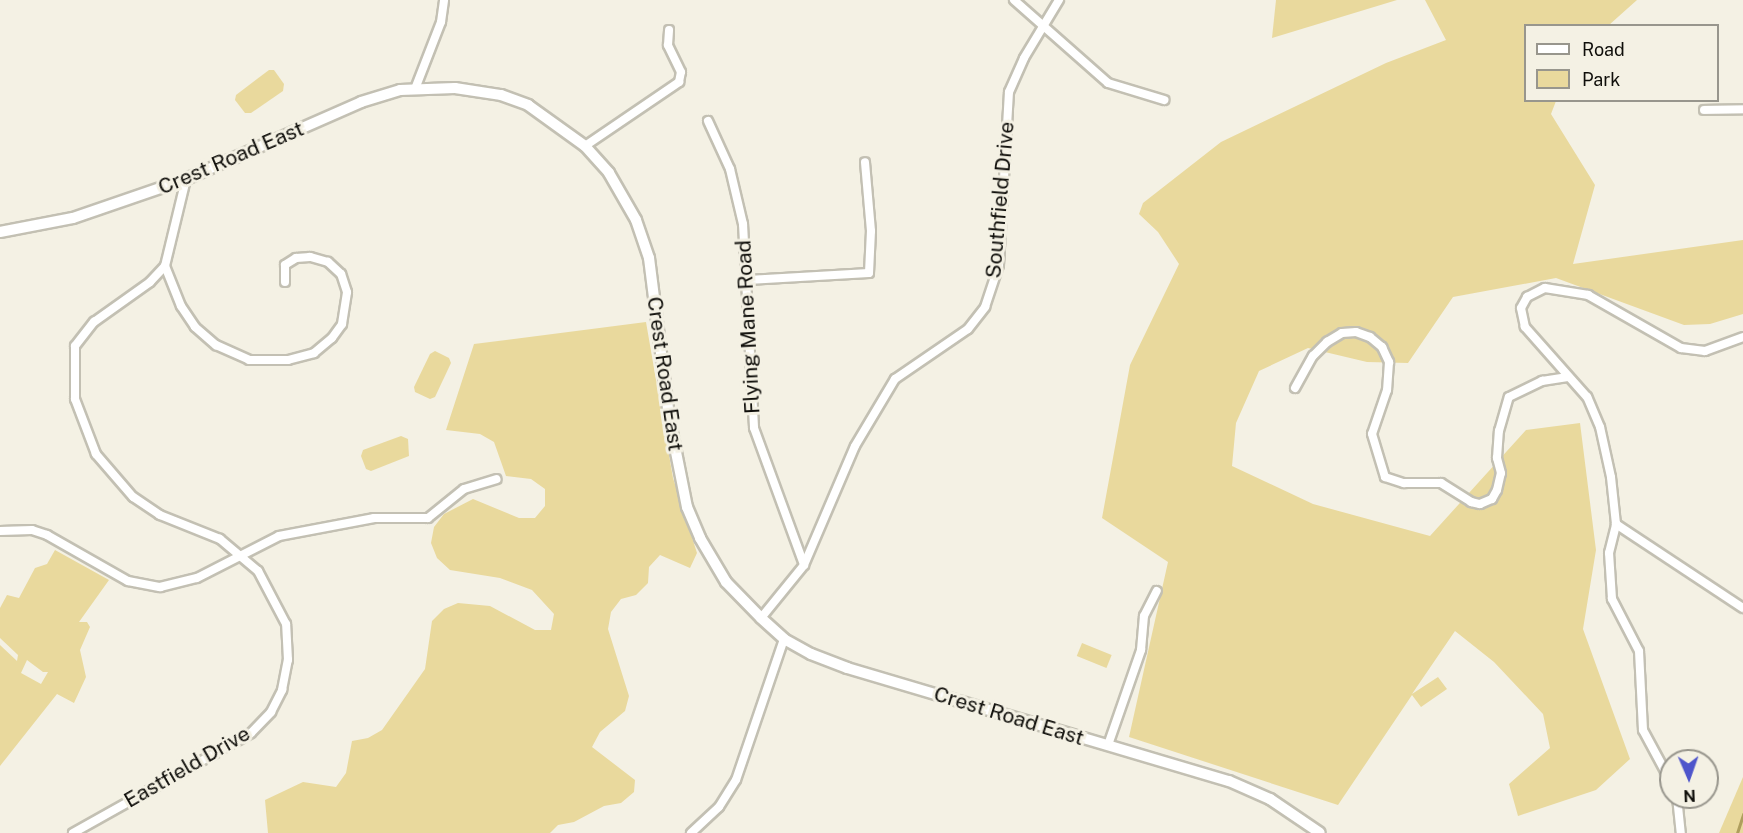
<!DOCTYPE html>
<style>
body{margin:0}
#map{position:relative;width:1743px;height:833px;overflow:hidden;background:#f4f1e4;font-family:"Public Sans",sans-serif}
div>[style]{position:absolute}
.green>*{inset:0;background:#e9d99d;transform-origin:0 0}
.stream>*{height:3px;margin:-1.5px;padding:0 1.5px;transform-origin:1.5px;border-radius:1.5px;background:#ae9e5d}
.roads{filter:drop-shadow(2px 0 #c3c0b3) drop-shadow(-2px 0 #c3c0b3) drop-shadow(0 2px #c3c0b3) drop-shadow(0 -2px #c3c0b3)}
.minor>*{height:8px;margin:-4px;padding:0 4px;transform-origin:4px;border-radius:4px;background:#fff}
.tertiary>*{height:10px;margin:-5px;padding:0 5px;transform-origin:5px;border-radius:5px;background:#fff}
span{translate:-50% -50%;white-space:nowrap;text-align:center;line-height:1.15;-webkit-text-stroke:6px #f4f1e4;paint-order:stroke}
.street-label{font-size:21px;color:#0f0e0a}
.legend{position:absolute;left:1524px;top:24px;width:195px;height:78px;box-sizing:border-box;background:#f4f1e4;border:2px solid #98968d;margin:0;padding:8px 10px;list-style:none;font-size:18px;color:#0f0e0a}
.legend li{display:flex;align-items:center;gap:12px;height:30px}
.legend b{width:30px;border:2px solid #98968d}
.north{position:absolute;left:1659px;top:749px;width:60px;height:60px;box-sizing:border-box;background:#f4f1e4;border:2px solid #98968d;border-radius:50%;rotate:178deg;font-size:16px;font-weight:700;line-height:24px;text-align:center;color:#0f0e0a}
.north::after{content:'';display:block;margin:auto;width:21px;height:27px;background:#4e55cb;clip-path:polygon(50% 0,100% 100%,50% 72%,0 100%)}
</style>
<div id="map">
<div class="green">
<i style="clip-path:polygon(1276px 0,1397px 0,1272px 38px)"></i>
<i style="clip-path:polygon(1425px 0,1637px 0,1609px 25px,1526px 26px,1526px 100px,1556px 101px,1551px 114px,1595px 185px,1573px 264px,1743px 240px,1743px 314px,1710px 324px,1684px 325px,1556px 278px,1453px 297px,1408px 363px,1367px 362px,1308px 348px,1259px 371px,1236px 423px,1232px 466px,1313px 504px,1430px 536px,1526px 430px,1580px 423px,1596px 550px,1583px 629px,1630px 759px,1596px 790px,1518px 816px,1509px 784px,1550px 748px,1543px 714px,1494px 662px,1455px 631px,1412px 694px,1438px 677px,1447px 689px,1421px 707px,1412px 695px,1338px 805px,1129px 737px,1168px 562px,1102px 518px,1130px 365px,1179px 264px,1158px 232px,1139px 214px,1143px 203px,1221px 142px,1386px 63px,1446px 40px)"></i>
<i style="clip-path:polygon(269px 70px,274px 70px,284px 84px,283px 91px,251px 113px,245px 113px,235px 100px,236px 95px)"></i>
<i style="clip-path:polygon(646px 322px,673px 478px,697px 553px,690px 568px,660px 555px,649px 567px,648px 583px,636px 595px,621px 599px,611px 612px,608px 629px,629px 696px,625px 711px,600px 732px,592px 747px,635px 780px,634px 792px,621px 803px,604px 806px,574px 822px,558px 825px,550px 833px,268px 833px,265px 800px,303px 782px,336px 787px,346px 773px,352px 741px,368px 738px,382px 730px,425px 669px,432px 621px,444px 609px,458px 603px,490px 606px,535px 630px,551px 630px,554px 614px,532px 590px,500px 578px,450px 570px,437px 558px,431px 543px,434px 527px,444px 514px,473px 499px,519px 518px,535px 518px,545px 506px,545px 489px,531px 479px,506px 476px,494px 442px,480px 434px,446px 430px,474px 344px)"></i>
<i style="clip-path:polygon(435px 351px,449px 358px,451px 363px,435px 397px,430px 399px,415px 392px,414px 387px,430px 354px)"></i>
<i style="clip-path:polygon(401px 436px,408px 439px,409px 456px,371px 471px,366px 469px,361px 456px,363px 450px)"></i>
<i style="clip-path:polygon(evenodd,55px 550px,109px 580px,79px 622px,87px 622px,90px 627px,80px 650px,86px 677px,74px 703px,57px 694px,0 766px,0 645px,17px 661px,18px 655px,0 638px,0 608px,7px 595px,19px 598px,35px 568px,47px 564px,55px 550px,27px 660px,43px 672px,48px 672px,41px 684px,21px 673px,27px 660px)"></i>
<i style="left:1082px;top:643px;width:32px;height:14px;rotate:22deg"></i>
<i style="clip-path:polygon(1743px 777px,1743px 833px,1719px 833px)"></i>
</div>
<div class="stream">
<i style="left:1737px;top:833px;width:20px;rotate:-72deg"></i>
</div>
<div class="roads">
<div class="minor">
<i style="left:1014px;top:0;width:125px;rotate:41.4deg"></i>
<i style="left:1108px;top:83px;width:59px;rotate:16.9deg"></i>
<i style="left:415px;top:89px;width:72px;rotate:-68.8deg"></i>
<i style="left:441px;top:22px;width:22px;rotate:-82deg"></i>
<i style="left:1704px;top:110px;width:39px;rotate:-1deg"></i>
<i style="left:708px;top:121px;width:53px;rotate:65.4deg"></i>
<i style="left:730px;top:169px;width:57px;rotate:76.7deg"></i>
<i style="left:743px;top:224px;width:204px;rotate:86.9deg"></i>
<i style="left:754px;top:428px;width:146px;rotate:69.9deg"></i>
<i style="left:585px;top:146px;width:114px;rotate:-34.2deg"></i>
<i style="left:679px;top:82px;width:10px;rotate:-79deg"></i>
<i style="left:681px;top:72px;width:30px;rotate:-116deg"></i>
<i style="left:668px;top:45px;width:15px;rotate:-86deg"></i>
<i style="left:165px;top:266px;width:43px;rotate:68.2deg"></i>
<i style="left:181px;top:306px;width:25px;rotate:56deg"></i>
<i style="left:195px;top:327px;width:28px;rotate:41deg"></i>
<i style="left:216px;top:345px;width:36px;rotate:24deg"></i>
<i style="left:249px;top:360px;width:39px"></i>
<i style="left:288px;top:360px;width:27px;rotate:-15deg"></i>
<i style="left:314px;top:353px;width:23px;rotate:-40deg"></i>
<i style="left:332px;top:338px;width:17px;rotate:-54deg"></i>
<i style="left:342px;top:324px;width:32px;rotate:-81deg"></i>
<i style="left:347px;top:292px;width:19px;rotate:-108deg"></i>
<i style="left:341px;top:274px;width:18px;rotate:-137deg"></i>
<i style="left:328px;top:262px;width:19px;rotate:-164deg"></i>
<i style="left:310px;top:257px;width:14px;rotate:176deg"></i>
<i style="left:296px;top:258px;width:13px;rotate:148deg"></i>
<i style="left:285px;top:265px;width:17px;rotate:90deg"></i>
<i style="left:748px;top:280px;width:121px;rotate:-3.3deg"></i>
<i style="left:869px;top:273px;width:42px;rotate:-87.3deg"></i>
<i style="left:871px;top:231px;width:69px;rotate:-95deg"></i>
<i style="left:1295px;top:388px;width:37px;rotate:-61deg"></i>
<i style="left:1313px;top:356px;width:20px;rotate:-45deg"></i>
<i style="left:1327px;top:342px;width:17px;rotate:-31deg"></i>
<i style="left:1342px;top:333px;width:14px;rotate:-4deg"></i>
<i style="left:1356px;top:332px;width:15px;rotate:20deg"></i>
<i style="left:1370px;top:337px;width:16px;rotate:40deg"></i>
<i style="left:1382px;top:347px;width:17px;rotate:65deg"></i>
<i style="left:1389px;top:362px;width:28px;rotate:94deg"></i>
<i style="left:1387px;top:390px;width:46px;rotate:108.8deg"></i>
<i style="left:1372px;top:434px;width:45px;rotate:73.2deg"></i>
<i style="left:1385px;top:477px;width:20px;rotate:18deg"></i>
<i style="left:1404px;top:483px;width:37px"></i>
<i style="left:1441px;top:483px;width:36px;rotate:32deg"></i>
<i style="left:1471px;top:502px;width:9px;rotate:13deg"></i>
<i style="left:1480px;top:504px;width:13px;rotate:-23deg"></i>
<i style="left:1492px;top:499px;width:10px;rotate:-61deg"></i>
<i style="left:1497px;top:490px;width:17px;rotate:-77deg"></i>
<i style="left:1501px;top:473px;width:16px;rotate:-105deg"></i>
<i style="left:1497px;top:458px;width:27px;rotate:-86deg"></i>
<i style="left:1499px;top:431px;width:35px;rotate:-74deg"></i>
<i style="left:1509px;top:397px;width:37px;rotate:-26deg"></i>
<i style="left:1542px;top:381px;width:26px;rotate:-9deg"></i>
<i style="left:1616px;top:524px;width:152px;rotate:33.5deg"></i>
<i style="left:0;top:531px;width:32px;rotate:-2deg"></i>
<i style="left:32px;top:530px;width:16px;rotate:18deg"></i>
<i style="left:47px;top:535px;width:93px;rotate:29.6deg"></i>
<i style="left:128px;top:581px;width:33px;rotate:11deg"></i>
<i style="left:160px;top:587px;width:38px;rotate:-14deg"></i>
<i style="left:197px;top:578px;width:92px;rotate:-27.1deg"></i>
<i style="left:279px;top:536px;width:97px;rotate:-10.7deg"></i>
<i style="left:374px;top:518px;width:54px"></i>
<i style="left:428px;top:518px;width:46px;rotate:-38.9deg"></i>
<i style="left:464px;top:489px;width:34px;rotate:-17deg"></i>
<i style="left:761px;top:618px;width:68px;rotate:-50.9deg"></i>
<i style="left:804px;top:565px;width:129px;rotate:-66.8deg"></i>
<i style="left:855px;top:446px;width:78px;rotate:-59.2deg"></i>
<i style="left:895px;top:379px;width:88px;rotate:-34.4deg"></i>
<i style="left:968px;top:329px;width:28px;rotate:-52deg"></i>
<i style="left:985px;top:307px;width:44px;rotate:-71.6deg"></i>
<i style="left:999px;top:265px;width:173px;rotate:-86.7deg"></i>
<i style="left:1009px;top:92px;width:37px;rotate:-66deg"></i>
<i style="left:1024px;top:58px;width:68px;rotate:-58.9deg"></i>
<i style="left:1108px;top:745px;width:101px;rotate:-70.8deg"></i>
<i style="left:1141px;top:650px;width:34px;rotate:-85deg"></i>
<i style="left:1144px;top:616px;width:28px;rotate:-63deg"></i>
<i style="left:1671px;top:782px;width:59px;rotate:-118.3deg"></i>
<i style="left:1643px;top:730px;width:79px;rotate:-92.9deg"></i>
<i style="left:1639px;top:651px;width:59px;rotate:-117.4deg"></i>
<i style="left:1612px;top:599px;width:46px;rotate:-93.7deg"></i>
<i style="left:1609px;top:553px;width:30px;rotate:-76deg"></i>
<i style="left:1616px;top:524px;width:47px;rotate:-96.1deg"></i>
<i style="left:1611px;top:477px;width:51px;rotate:-102.4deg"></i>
<i style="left:1600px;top:427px;width:33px;rotate:-113deg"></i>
<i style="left:1587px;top:397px;width:94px;rotate:-131.5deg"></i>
<i style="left:1525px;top:327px;width:19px;rotate:-102deg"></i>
<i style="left:1521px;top:308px;width:13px;rotate:-61deg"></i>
<i style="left:1527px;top:297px;width:20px;rotate:-27deg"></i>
<i style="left:1545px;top:288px;width:44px;rotate:9.2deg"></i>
<i style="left:1588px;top:295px;width:107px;rotate:29.7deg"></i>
<i style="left:1681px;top:348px;width:24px;rotate:7deg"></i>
<i style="left:1705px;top:351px;width:40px;rotate:-20.2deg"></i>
<i style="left:1677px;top:797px;width:36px;rotate:84deg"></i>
<i style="left:73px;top:833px;width:204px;rotate:-29.3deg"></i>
<i style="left:251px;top:733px;width:29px;rotate:-46deg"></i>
<i style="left:271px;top:712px;width:25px;rotate:-63deg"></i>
<i style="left:282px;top:690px;width:31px;rotate:-79deg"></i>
<i style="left:288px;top:660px;width:36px;rotate:-93deg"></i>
<i style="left:286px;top:624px;width:60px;rotate:-117.8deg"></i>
<i style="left:258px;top:571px;width:50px;rotate:-139.9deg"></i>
<i style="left:220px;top:539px;width:65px;rotate:-158.2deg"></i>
<i style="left:160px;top:515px;width:32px;rotate:-146deg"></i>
<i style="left:133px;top:497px;width:57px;rotate:-130.7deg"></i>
<i style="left:96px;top:454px;width:59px;rotate:-110.9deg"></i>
<i style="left:75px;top:399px;width:53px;rotate:-90deg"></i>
<i style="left:75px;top:346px;width:31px;rotate:-52deg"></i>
<i style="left:94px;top:322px;width:69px;rotate:-35.5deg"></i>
<i style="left:150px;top:282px;width:22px;rotate:-47deg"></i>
<i style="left:165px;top:266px;width:89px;rotate:-76.4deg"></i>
<i style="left:691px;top:833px;width:38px;rotate:-43deg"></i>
<i style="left:719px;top:807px;width:32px;rotate:-58deg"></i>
<i style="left:736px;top:780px;width:149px;rotate:-71.2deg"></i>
</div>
<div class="tertiary">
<i style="left:0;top:232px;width:74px;rotate:-10.9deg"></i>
<i style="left:73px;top:218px;width:120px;rotate:-19deg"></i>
<i style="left:186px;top:179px;width:191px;rotate:-23.7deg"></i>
<i style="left:361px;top:102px;width:41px;rotate:-17.1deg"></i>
<i style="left:400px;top:90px;width:55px;rotate:-2.1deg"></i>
<i style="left:455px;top:88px;width:47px;rotate:8.7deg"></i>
<i style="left:501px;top:95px;width:29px;rotate:20deg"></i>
<i style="left:528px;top:105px;width:70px;rotate:35.7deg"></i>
<i style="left:585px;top:146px;width:36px;rotate:48deg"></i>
<i style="left:609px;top:173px;width:54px;rotate:60.1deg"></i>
<i style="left:636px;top:220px;width:40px;rotate:71.1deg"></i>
<i style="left:649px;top:258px;width:160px;rotate:82.8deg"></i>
<i style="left:669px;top:417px;width:92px;rotate:78.7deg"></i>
<i style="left:687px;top:507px;width:34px;rotate:67deg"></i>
<i style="left:700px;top:538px;width:51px;rotate:59.4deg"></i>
<i style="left:726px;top:582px;width:50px;rotate:45.8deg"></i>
<i style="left:761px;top:618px;width:31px;rotate:42deg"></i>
<i style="left:784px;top:639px;width:31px;rotate:29deg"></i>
<i style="left:811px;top:654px;width:39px;rotate:21deg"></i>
<i style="left:847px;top:668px;width:398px;rotate:16.5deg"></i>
<i style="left:1229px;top:781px;width:45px;rotate:23.7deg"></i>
<i style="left:1270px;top:799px;width:60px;rotate:34.2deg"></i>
</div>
</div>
<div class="street-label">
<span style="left:231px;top:158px;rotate:-23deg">Crest Road East</span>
<span style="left:1000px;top:200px;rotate:-85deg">Southfield Drive</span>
<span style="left:748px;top:327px;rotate:-93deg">Flying Mane Road</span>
<span style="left:665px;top:374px;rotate:82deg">Crest Road East</span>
<span style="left:1009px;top:716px;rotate:17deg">Crest Road East</span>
<span style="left:187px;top:767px;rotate:-30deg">Eastfield Drive</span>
</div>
<ul class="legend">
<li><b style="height:8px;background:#fff"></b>Road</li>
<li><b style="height:16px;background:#e9d99d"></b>Park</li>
</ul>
<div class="north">N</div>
</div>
